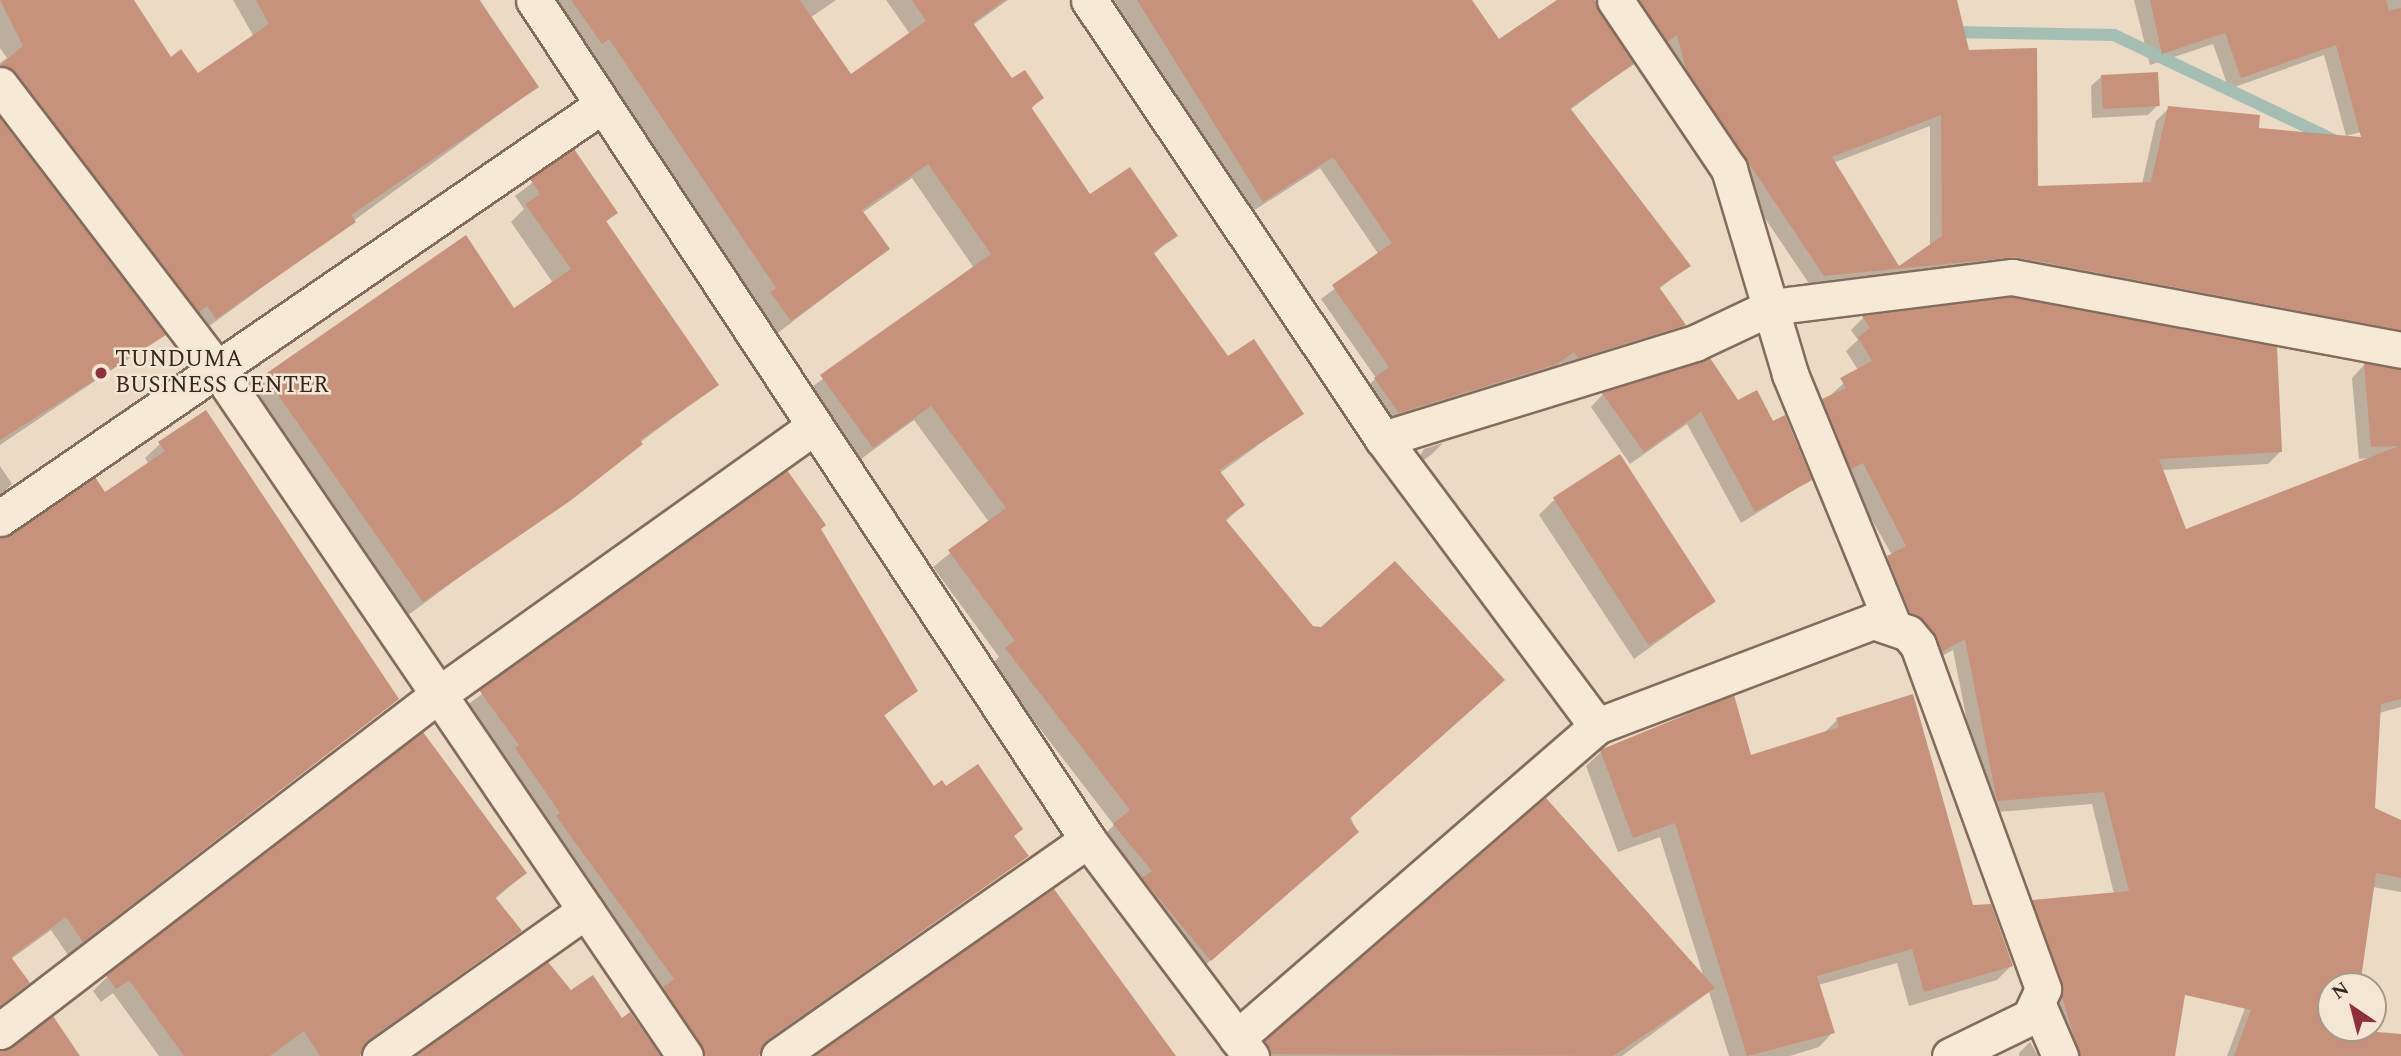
<!DOCTYPE html>
<style>
body{margin:0}
#map{position:relative;width:2401px;height:1056px;overflow:hidden;background:#ebdac4;font-family:Spectral,serif}
div>[style]{position:absolute}
.shadow>*{inset:0;background:#0003}
.stream>*{height:12px;margin:-6px;padding:0 6px;transform-origin:6px;border-radius:6px;background:#a5beb4}
.building>*{inset:0;background:#c6927c;transform-origin:0 0}
.roads{filter:drop-shadow(2px 0 #846c5c) drop-shadow(-2px 0 #846c5c) drop-shadow(0 2px #846c5c) drop-shadow(0 -2px #846c5c)}
.minor>*{height:35px;margin:-17.5px;padding:0 17.5px;transform-origin:17.5px;border-radius:17.5px;background:#f6e9d6}
.dots>*{width:19px;height:19px;translate:-50% -50%;box-sizing:border-box;border:4px solid #f3e6d3;border-radius:50%}
span{translate:-50% -50%;white-space:nowrap;text-align:center;line-height:1.15;-webkit-text-stroke:5px #f3e6d3;paint-order:stroke}
.poi-label{font-size:23px;color:#35271f}
.left{translate:0 -50%;text-align:left}
.north{position:absolute;left:2317px;top:972px;width:70px;height:70px;box-sizing:border-box;background:#f3e6d3;border:2px solid #a79a8b;border-radius:50%;rotate:325deg;font-size:19px;font-weight:700;line-height:28px;text-align:center;color:#35271f}
.north::after{content:'';display:block;margin:auto;width:24px;height:32px;background:#8e303c;clip-path:polygon(50% 0,100% 100%,50% 72%,0 100%)}
</style>
<div id="map">
<div class="shadow">
<i style="clip-path:polygon(0 0,132px 0,170px 59px,198px 75px,254px 37px,233px 0,480px 0,537px 87px,201px 332px,0 87px,0 63px,7px 58px,0 48px)"></i>
<i style="clip-path:polygon(548px 0,836px 0,810px 18px,850px 77px,910px 34px,886px 0,1008px 0,973px 25px,1011px 81px,1042px 98px,1031px 109px,1090px 197px,1175px 235px,1153px 255px,1228px 359px,1302px 413px,1220px 473px,1243px 505px,1225px 522px,1357px 832px,1194px 975px,1098px 841px,1114px 825px,991px 665px,999px 657px,933px 567px,989px 522px,914px 420px,857px 462px,805px 392px,974px 268px,912px 178px,862px 213px,888px 249px,775px 335px,593px 53px,586px 59px)"></i>
<i style="clip-path:polygon(1114px 0,1471px 0,1499px 42px,1560px 0,1594px 0,1632px 64px,1570px 110px,1688px 266px,1659px 289px,1684px 325px,1672px 337px,1565px 369px,1561px 363px,1543px 376px,1386px 425px,1363px 391px,1376px 378px,1321px 299px,1379px 255px,1320px 168px,1250px 213px)"></i>
<i style="clip-path:polygon(evenodd,1618px 0,1956px 0,1967px 52px,2037px 188px,2142px 184px,2156px 121px,2169px 108px,2256px 150px,2401px 176px,2401px 347px,2002px 269px,1812px 288px,1618px 0,1930px 126px,1930px 246px,1899px 268px,1833px 163px,1930px 126px)"></i>
<i style="clip-path:polygon(2134px 0,2401px 0,2401px 121px,2346px 136px,2324px 55px,2229px 89px,2213px 44px,2150px 65px)"></i>
<i style="clip-path:polygon(2102px 76px,2158px 105px,2148px 115px,2092px 118px,2091px 86px)"></i>
<i style="clip-path:polygon(0 121px,163px 335px,0 445px)"></i>
<i style="clip-path:polygon(573px 152px,615px 213px,605px 223px,717px 385px,407px 616px,249px 392px,465px 238px,513px 310px,553px 283px,511px 222px,524px 209px,515px 196px)"></i>
<i style="clip-path:polygon(1863px 318px,2280px 452px,2268px 464px,2162px 470px,2185px 532px,2370px 458px,2359px 459px,2352px 378px,2364px 365px,2401px 370px,2401px 707px,2379px 713px,2373px 810px,2401px 821px,2401px 892px,2373px 887px,2358px 986px,2331px 986px,2331px 1028px,2401px 1036px,2401px 1056px,2227px 1056px,2254px 984px,2185px 981px,2173px 1056px,2064px 1056px,2021px 914px,2033px 901px,2114px 894px,2092px 804px,1985px 813px,1953px 650px,1929px 663px,1875px 570px,1892px 555px,1811px 413px,1858px 370px,1846px 351px,1858px 340px,1851px 330px)"></i>
<i style="clip-path:polygon(1603px 394px,1738px 402px,1773px 423px,1810px 480px,1741px 523px,1687px 424px,1630px 464px,1591px 407px)"></i>
<i style="clip-path:polygon(1443px 443px,1432px 454px,1412px 469px,1424px 449px)"></i>
<i style="clip-path:polygon(160px 444px,397px 699px,68px 955px,51px 930px,11px 959px,27px 983px,0 1007px,0 539px,104px 494px,149px 464px,145px 458px)"></i>
<i style="clip-path:polygon(0 466px,12px 484px,0 496px)"></i>
<i style="clip-path:polygon(787px 473px,915px 690px,883px 717px,933px 789px,1013px 837px,1027px 856px,763px 1045px,758px 1056px,695px 1056px,467px 705px)"></i>
<i style="clip-path:polygon(1554px 500px,1714px 601px,1634px 659px,1539px 515px)"></i>
<i style="clip-path:polygon(1733px 698px,1750px 757px,1823px 734px,1837px 720px,2011px 966px,1997px 980px,1909px 1006px,1897px 963px,1818px 985px,1833px 1032px,1819px 1047px,1790px 1056px,1729px 1056px,1709px 992px,1622px 1056px,1252px 1056px,1266px 1042px,1704px 978px,1660px 837px,1618px 852px,1586px 766px,1601px 752px)"></i>
<i style="clip-path:polygon(525px 873px,494px 900px,520px 931px,360px 1048px,360px 1056px,159px 1056px,113px 993px,101px 1002px,93px 991px,108px 976px)"></i>
<i style="clip-path:polygon(2030px 1042px,2038px 1056px,2019px 1056px,2019px 1053px)"></i>
</div>
<div class="stream">
<i style="left:1949px;top:32px;width:165px;rotate:1deg"></i>
<i style="left:2114px;top:35px;width:244px;rotate:25.5deg"></i>
</div>
<div class="building">
<i style="clip-path:polygon(0 0,134px 0,171px 57px,181px 49px,198px 73px,269px 24px,256px 0,479px 0,539px 87px,351px 215px,356px 222px,216px 319px,207px 306px,199px 312px,16px 73px,0 65px,23px 46px)"></i>
<i style="clip-path:polygon(571px 0,800px 0,851px 74px,926px 21px,912px 0,1004px 0,973px 23px,1012px 78px,1025px 70px,1044px 98px,1031px 107px,1090px 194px,1130px 167px,1178px 236px,1153px 252px,1228px 356px,1254px 339px,1304px 414px,1219px 470px,1245px 505px,1225px 519px,1313px 626px,1321px 627px,1395px 561px,1505px 680px,1349px 819px,1359px 832px,1211px 961px,1142px 878px,1152px 871px,1113px 824px,1130px 810px,1005px 648px,1015px 641px,948px 550px,1006px 508px,931px 406px,873px 448px,820px 375px,991px 254px,928px 164px,862px 210px,890px 249px,791px 321px,770px 292px,776px 288px,609px 39px,602px 44px)"></i>
<i style="clip-path:polygon(1137px 0,1472px 0,1499px 39px,1557px 0,1595px 0,1634px 64px,1570px 108px,1691px 266px,1659px 287px,1686px 325px,1578px 358px,1574px 352px,1557px 364px,1399px 413px,1374px 378px,1389px 367px,1332px 285px,1392px 243px,1333px 157px,1263px 202px)"></i>
<i style="clip-path:polygon(evenodd,1639px 0,1957px 0,1969px 50px,2037px 48px,2038px 186px,2151px 182px,2168px 106px,2260px 115px,2259px 128px,2361px 137px,2336px 45px,2241px 78px,2225px 33px,2162px 54px,2150px 0,2386px 0,2389px 11px,2401px 8px,2401px 330px,2016px 257px,1824px 276px,1686px 69px,1677px 35px,1667px 42px,1639px 0,1941px 115px,1942px 236px,1899px 266px,1832px 157px,1941px 115px)"></i>
<i style="left:2158px;top:72px;width:34px;height:57px;rotate:87deg"></i>
<i style="clip-path:polygon(0 118px,166px 335px,0 440px)"></i>
<i style="clip-path:polygon(574px 149px,618px 213px,606px 221px,719px 385px,640px 440px,643px 444px,570px 501px,423px 602px,264px 375px,466px 235px,514px 308px,571px 269px,525px 204px,540px 194px,530px 179px)"></i>
<i style="clip-path:polygon(2011px 297px,2277px 347px,2282px 452px,2159px 459px,2186px 529px,2399px 446px,2371px 447px,2364px 363px,2401px 370px,2401px 699px,2381px 704px,2375px 808px,2401px 820px,2401px 878px,2376px 873px,2360px 986px,2331px 986px,2331px 1028px,2401px 1034px,2401px 1056px,2234px 1056px,2251px 1010px,2185px 995px,2175px 1056px,2080px 1056px,2032px 900px,2129px 891px,2104px 792px,1997px 801px,1965px 639px,1942px 652px,1933px 632px,1910px 612px,1887px 556px,1906px 546px,1863px 463px,1851px 469px,1822px 399px,1846px 388px,1840px 378px,1872px 361px,1858px 337px,1870px 328px,1862px 316px)"></i>
<i style="clip-path:polygon(1710px 358px,1738px 400px,1757px 390px,1773px 421px,1785px 415px,1812px 480px,1755px 512px,1701px 412px,1644px 452px,1602px 393px)"></i>
<i style="clip-path:polygon(206px 410px,399px 699px,83px 942px,66px 917px,11px 957px,30px 983px,0 1006px,0 538px,95px 477px,105px 492px,165px 451px,158px 442px)"></i>
<i style="left:1620px;top:454px;width:176px;height:80px;rotate:57deg"></i>
<i style="clip-path:polygon(787px 470px,826px 525px,821px 529px,918px 691px,884px 715px,934px 786px,942px 780px,946px 786px,978px 764px,1023px 829px,1014px 836px,1029px 856px,767px 1040px,759px 1056px,705px 1056px,663px 987px,674px 979px,556px 816px,560px 813px,515px 748px,519px 745px,479px 690px)"></i>
<i style="clip-path:polygon(1913px 694px,1973px 905px,1991px 904px,2013px 966px,1924px 992px,1912px 949px,1817px 976px,1835px 1033px,1747px 1056px,1675px 823px,1633px 838px,1600px 750px,1734px 695px,1751px 755px,1839px 727px,1836px 718px)"></i>
<i style="clip-path:polygon(423px 732px,527px 873px,495px 897px,522px 931px,368px 1040px,360px 1056px,320px 1056px,304px 1031px,270px 1056px,184px 1056px,129px 980px,116px 989px,106px 975px)"></i>
<i style="clip-path:polygon(1546px 798px,1715px 988px,1613px 1056px,1271px 1054px,1265px 1041px)"></i>
<i style="clip-path:polygon(1054px 889px,1176px 1056px,814px 1056px)"></i>
<i style="clip-path:polygon(548px 962px,571px 990px,593px 975px,622px 1018px,630px 1012px,661px 1056px,415px 1056px)"></i>
<i style="clip-path:polygon(53px 1016px,80px 1056px,0 1056px,0 1051px)"></i>
</div>
<div class="roads">
<div class="minor">
<i style="left:534px;top:0;width:1006px;rotate:56.59deg"></i>
<i style="left:1088px;top:840px;width:271px;rotate:53deg"></i>
<i style="left:1089px;top:0;width:528px;rotate:56.19deg"></i>
<i style="left:1383px;top:439px;width:358px;rotate:53.3deg"></i>
<i style="left:1615px;top:0;width:204px;rotate:56deg"></i>
<i style="left:1729px;top:169px;width:214px;rotate:73.4deg"></i>
<i style="left:1790px;top:374px;width:271px;rotate:67.7deg"></i>
<i style="left:0;top:85px;width:357px;rotate:52.6deg"></i>
<i style="left:217px;top:369px;width:831px;rotate:55.74deg"></i>
<i style="left:1383px;top:439px;width:326px;rotate:-17.1deg"></i>
<i style="left:1695px;top:343px;width:84px;rotate:-25.3deg"></i>
<i style="left:1771px;top:307px;width:243px;rotate:-7.1deg"></i>
<i style="left:2012px;top:277px;width:396px;rotate:10.6deg"></i>
<i style="left:0;top:518px;width:729px;rotate:-34.43deg"></i>
<i style="left:2038px;top:1005px;width:56px;rotate:66.7deg"></i>
<i style="left:0;top:1031px;width:553px;rotate:-37.51deg"></i>
<i style="left:439px;top:694px;width:460px;rotate:-35.5deg"></i>
<i style="left:1237px;top:1038px;width:476px;rotate:-40.9deg"></i>
<i style="left:1597px;top:726px;width:295px;rotate:-20.8deg"></i>
<i style="left:1873px;top:621px;width:37px;rotate:19deg"></i>
<i style="left:1908px;top:633px;width:16px;rotate:50deg"></i>
<i style="left:1918px;top:645px;width:366px;rotate:70deg"></i>
<i style="left:2043px;top:989px;width:31px;rotate:115deg"></i>
<i style="left:2030px;top:1017px;width:89px;rotate:154deg"></i>
<i style="left:380px;top:1056px;width:252px;rotate:-35.3deg"></i>
<i style="left:779px;top:1056px;width:377px;rotate:-35deg"></i>
</div>
</div>
<div class="dots">
<i style="left:101px;top:373px;background:#8e303c"></i>
</div>
<div class="poi-label">
<span class="left" style="left:115px;top:373px">TUNDUMA<br>BUSINESS CENTER</span>
</div>
<div class="north">N</div>
</div>
